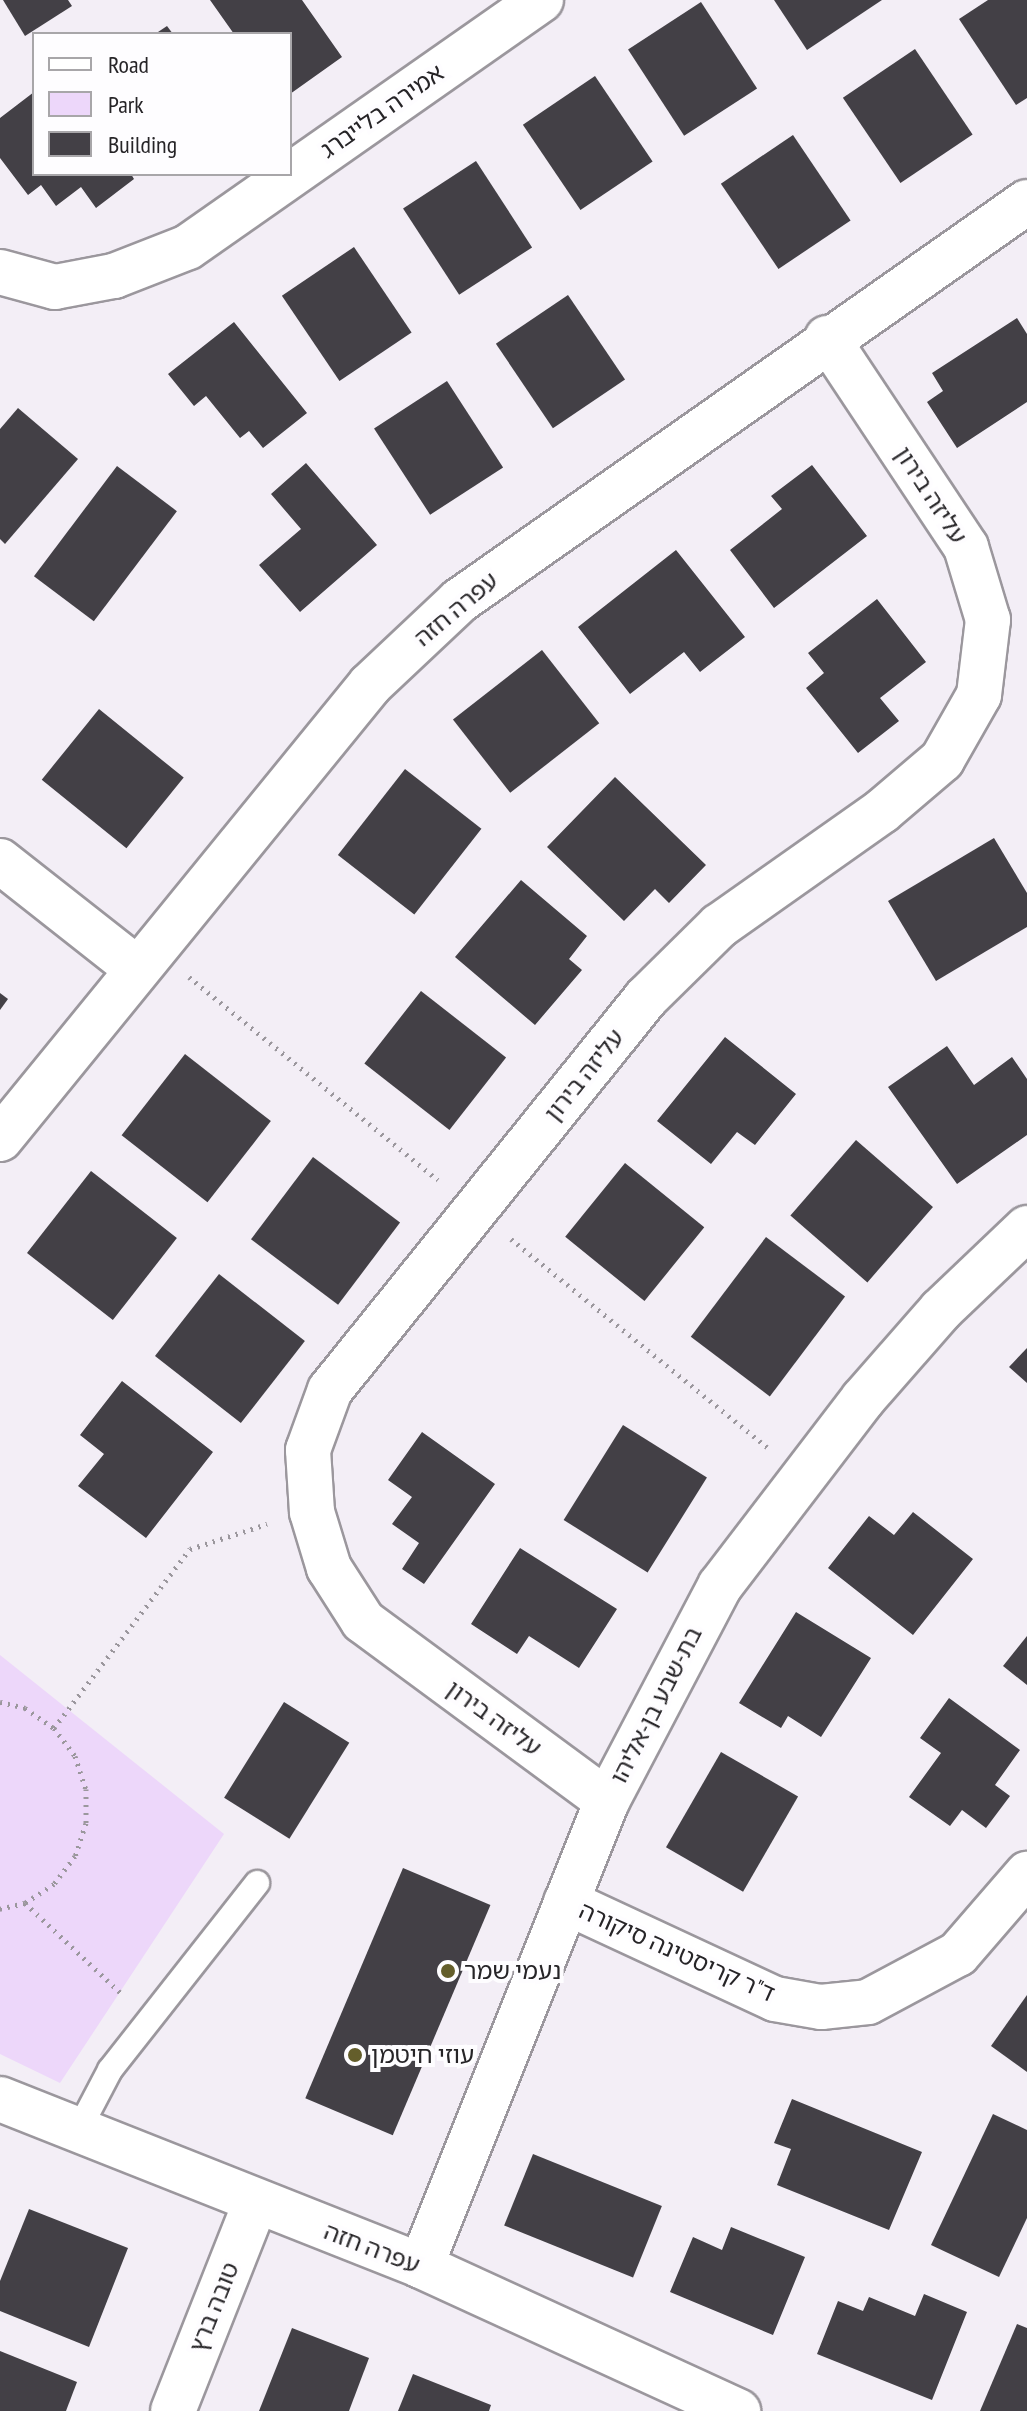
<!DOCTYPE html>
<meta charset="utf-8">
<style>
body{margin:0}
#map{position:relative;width:1027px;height:2411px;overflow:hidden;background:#f3eef6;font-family:"PT Sans Narrow","Noto Sans Hebrew",sans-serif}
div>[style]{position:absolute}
.green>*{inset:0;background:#edd7fa}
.building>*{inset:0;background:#434046;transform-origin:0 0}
.path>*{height:5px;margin-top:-2.5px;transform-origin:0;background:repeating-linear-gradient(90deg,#9b979d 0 2px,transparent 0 8px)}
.roads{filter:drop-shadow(2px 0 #9b979d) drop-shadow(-2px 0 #9b979d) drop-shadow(0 2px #9b979d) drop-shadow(0 -2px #9b979d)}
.lane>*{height:24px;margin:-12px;padding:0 12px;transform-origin:12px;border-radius:12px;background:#fff}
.street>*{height:44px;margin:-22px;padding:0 22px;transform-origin:22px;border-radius:22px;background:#fff}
.dots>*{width:22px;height:22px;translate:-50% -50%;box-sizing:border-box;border:4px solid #fefdff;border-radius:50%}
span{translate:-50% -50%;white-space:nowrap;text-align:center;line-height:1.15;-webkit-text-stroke:8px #fefdff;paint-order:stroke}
.street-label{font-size:24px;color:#262427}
.poi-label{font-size:24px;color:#262427}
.left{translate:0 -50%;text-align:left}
.legend{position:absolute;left:32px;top:32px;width:260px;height:144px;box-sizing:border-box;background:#fefdff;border:2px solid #a8a6a9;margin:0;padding:10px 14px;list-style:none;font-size:24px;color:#262427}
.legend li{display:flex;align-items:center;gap:16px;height:40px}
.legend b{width:40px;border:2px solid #a8a6a9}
</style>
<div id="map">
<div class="green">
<i style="clip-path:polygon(0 1655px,224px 1834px,60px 2083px,0 2054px)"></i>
</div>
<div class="building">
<i style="clip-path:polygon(3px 0,68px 0,72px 6px,25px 36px)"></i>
<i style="clip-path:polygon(210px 0,302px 0,342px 57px,290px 94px,290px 34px,234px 34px)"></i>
<i style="clip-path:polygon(774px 0,882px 0,807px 50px)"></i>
<i style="clip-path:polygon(988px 0,1027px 0,1027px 98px,1016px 105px,959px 19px)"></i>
<i style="left:701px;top:2px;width:103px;height:87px;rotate:57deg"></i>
<i style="clip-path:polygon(167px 26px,173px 34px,155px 34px)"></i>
<i style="left:915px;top:49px;width:103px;height:87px;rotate:56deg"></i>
<i style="left:595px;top:76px;width:103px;height:87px;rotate:56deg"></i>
<i style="clip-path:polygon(34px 92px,34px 174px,131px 174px,134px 179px,96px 208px,81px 187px,56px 206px,41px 185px,28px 195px,0 158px,0 118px)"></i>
<i style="left:793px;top:135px;width:103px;height:87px;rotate:56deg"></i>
<i style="left:476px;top:161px;width:103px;height:87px;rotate:57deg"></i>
<i style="left:354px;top:247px;width:103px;height:87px;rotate:56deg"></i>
<i style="left:568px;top:295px;width:102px;height:87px;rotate:56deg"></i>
<i style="clip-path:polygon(1017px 318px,1027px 334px,1027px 402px,957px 448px,927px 402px,943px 391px,932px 373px)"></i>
<i style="clip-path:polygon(234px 322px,307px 413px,263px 448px,249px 431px,240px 438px,206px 396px,194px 406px,168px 374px)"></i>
<i style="left:447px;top:381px;width:103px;height:87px;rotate:57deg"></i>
<i style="clip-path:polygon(18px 408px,78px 459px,5px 544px,0 539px,0 429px)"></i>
<i style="clip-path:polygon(306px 463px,377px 545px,300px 612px,259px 565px,301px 529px,271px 494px)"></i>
<i style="clip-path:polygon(812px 465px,867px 536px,774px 608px,730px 550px,782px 509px,771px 496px)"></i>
<i style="left:117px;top:466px;width:75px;height:138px;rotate:37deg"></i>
<i style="clip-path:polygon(676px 550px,745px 637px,700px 672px,684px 652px,630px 694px,578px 627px)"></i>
<i style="clip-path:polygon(877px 599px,926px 662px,880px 698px,899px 721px,858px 753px,806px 688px,824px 673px,808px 653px)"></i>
<i style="left:542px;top:650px;width:93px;height:113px;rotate:52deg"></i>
<i style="left:99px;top:709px;width:109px;height:91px;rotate:39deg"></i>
<i style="left:405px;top:769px;width:97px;height:109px;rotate:38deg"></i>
<i style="clip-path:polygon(615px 777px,706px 865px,669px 903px,655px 889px,624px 921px,547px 847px)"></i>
<i style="clip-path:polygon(994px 838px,1027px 893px,1027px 927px,936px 981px,888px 901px)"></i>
<i style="clip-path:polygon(521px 880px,587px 936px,569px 959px,582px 970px,535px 1025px,455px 957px)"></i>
<i style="left:421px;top:991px;width:108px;height:92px;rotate:38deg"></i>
<i style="clip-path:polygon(0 993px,8px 999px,0 1010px)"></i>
<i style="clip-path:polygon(725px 1037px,796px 1094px,755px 1145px,737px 1132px,711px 1164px,657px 1121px)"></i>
<i style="clip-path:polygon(947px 1046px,974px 1085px,1012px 1057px,1027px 1079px,1027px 1135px,957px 1184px,888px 1087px)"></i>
<i style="left:185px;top:1054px;width:109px;height:103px;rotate:38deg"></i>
<i style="left:856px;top:1140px;width:102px;height:100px;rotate:41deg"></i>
<i style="left:313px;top:1157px;width:109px;height:103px;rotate:37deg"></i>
<i style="left:625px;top:1163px;width:102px;height:95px;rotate:39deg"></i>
<i style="left:91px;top:1171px;width:109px;height:104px;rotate:38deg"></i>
<i style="left:766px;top:1237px;width:99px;height:125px;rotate:37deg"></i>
<i style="left:219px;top:1274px;width:109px;height:104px;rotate:38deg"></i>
<i style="clip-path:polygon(1027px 1348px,1027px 1383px,1009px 1367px)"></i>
<i style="clip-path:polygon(122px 1381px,213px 1452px,146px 1538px,78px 1486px,104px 1454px,80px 1435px)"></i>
<i style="left:623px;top:1425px;width:99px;height:112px;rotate:32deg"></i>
<i style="clip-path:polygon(422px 1432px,495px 1484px,424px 1584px,402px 1569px,419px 1543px,392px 1524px,412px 1497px,388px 1480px)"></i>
<i style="clip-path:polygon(913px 1512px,973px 1559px,913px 1635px,828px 1568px,869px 1516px,894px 1535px)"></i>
<i style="clip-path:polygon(520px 1548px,617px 1609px,579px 1668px,529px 1636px,517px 1654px,471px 1624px)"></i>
<i style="clip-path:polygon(796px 1612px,871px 1658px,821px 1737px,788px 1716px,781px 1728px,739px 1703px)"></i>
<i style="clip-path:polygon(1027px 1636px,1027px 1685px,1003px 1666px)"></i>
<i style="clip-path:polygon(949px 1698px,1020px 1750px,995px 1785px,1010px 1796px,986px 1828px,962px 1810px,950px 1826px,909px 1797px,941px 1753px,920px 1738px)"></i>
<i style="left:284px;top:1702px;width:77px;height:113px;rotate:32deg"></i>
<i style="left:721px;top:1752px;width:89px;height:110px;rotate:30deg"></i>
<i style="left:403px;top:1868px;width:95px;height:250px;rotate:23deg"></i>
<i style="clip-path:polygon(1027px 1995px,1027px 2072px,991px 2046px)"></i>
<i style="clip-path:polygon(792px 2099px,922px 2152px,889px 2230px,777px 2185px,791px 2149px,774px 2143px)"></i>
<i style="clip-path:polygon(993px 2114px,1027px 2130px,1027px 2218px,999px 2277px,931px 2245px)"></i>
<i style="left:533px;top:2154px;width:139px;height:77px;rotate:22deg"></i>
<i style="clip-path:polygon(29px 2209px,128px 2248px,89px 2347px,0 2311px,0 2281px)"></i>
<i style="clip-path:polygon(731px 2227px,805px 2257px,773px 2335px,670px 2292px,693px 2237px,722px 2250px)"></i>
<i style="clip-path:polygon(924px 2294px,967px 2312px,932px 2400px,817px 2354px,838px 2301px,863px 2311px,869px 2297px,915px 2316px)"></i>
<i style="clip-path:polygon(1017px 2324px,1027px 2328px,1027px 2411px,980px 2411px)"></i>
<i style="clip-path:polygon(292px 2328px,369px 2358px,349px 2411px,259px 2411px)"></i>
<i style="clip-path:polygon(0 2351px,77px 2382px,66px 2411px,0 2411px)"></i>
<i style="clip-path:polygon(413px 2374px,491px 2405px,489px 2411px,398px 2411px)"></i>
</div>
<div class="path">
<i style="left:189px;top:977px;width:321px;rotate:39.2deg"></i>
<i style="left:511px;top:1239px;width:330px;rotate:39.1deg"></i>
<i style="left:0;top:1702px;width:26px;rotate:13deg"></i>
<i style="left:25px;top:1708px;width:35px;rotate:35deg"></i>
<i style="left:54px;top:1728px;width:35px;rotate:53deg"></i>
<i style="left:75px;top:1756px;width:35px;rotate:72deg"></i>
<i style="left:86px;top:1789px;width:34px;rotate:90deg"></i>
<i style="left:86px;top:1823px;width:35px;rotate:108deg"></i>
<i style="left:75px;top:1856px;width:35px;rotate:127deg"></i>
<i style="left:54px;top:1884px;width:35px;rotate:147deg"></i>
<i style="left:25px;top:1903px;width:26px;rotate:167deg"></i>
<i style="left:54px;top:1728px;width:225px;rotate:-52.8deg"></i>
<i style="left:190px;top:1549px;width:81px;rotate:-18deg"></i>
<i style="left:25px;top:1903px;width:134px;rotate:43.2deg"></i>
</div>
<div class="roads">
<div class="lane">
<i style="left:78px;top:2131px;width:69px;rotate:-62.3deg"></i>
<i style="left:110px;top:2070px;width:238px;rotate:-51.8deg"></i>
</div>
<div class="street">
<i style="left:0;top:272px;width:57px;rotate:15.3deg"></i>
<i style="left:55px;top:287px;width:60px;rotate:-10.6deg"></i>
<i style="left:114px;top:276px;width:79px;rotate:-21.4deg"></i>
<i style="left:188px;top:247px;width:431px;rotate:-35deg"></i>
<i style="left:0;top:861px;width:174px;rotate:38.2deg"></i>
<i style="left:0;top:1139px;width:586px;rotate:-50.82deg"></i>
<i style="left:370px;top:685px;width:122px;rotate:-43.3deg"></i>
<i style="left:459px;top:601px;width:694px;rotate:-35.09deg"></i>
<i style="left:607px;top:1801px;width:303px;rotate:-143.6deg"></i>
<i style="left:363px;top:1621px;width:63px;rotate:-122.7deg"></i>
<i style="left:329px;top:1568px;width:59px;rotate:-106.9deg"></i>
<i style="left:312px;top:1512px;width:62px;rotate:-93.7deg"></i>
<i style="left:308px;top:1450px;width:64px;rotate:-69.9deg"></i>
<i style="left:330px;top:1390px;width:504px;rotate:-51.13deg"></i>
<i style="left:646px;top:998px;width:103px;rotate:-44.6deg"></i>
<i style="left:719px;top:926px;width:199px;rotate:-35.2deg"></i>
<i style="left:882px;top:811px;width:79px;rotate:-40.4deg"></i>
<i style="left:942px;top:760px;width:75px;rotate:-60.4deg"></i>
<i style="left:979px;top:695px;width:76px;rotate:-83.2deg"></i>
<i style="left:988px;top:620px;width:76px;rotate:-106.8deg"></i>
<i style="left:966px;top:547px;width:251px;rotate:-123.6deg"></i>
<i style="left:566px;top:1902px;width:230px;rotate:24.9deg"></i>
<i style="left:775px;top:1999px;width:47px;rotate:9.9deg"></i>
<i style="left:821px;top:2007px;width:47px;rotate:-6.1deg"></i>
<i style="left:868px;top:2002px;width:102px;rotate:-28.1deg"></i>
<i style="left:958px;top:1954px;width:106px;rotate:-49.2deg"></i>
<i style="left:0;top:2099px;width:453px;rotate:21.6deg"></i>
<i style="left:421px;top:2266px;width:349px;rotate:24.6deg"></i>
<i style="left:421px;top:2266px;width:501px;rotate:-68.2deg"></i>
<i style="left:607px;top:1801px;width:243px;rotate:-62.3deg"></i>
<i style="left:720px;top:1586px;width:235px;rotate:-52.6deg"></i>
<i style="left:863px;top:1399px;width:118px;rotate:-48.8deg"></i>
<i style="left:941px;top:1310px;width:119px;rotate:-43.6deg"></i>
<i style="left:173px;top:2411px;width:223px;rotate:-68.4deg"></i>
</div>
</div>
<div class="dots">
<i style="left:448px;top:1971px;background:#645e2b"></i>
<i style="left:355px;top:2055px;background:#645e2b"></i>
</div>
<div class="street-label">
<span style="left:382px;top:111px;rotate:-35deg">אמירה בלייברג</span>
<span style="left:931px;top:495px;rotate:57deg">עליזה בירון</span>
<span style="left:456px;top:609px;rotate:-40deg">עפרה חזה</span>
<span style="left:584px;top:1075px;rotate:-51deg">עליזה בירון</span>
<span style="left:656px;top:1705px;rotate:-63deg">בת-שבע בן-אליהו</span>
<span style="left:494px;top:1718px;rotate:36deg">עליזה בירון</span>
<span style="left:677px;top:1952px;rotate:24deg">ד"ר קריסטינה סיקורה</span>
<span style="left:372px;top:2248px;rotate:21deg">עפרה חזה</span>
<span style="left:214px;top:2307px;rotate:-68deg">טובה ברץ</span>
</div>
<div class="poi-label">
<span class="left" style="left:464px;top:1971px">נעמי שמר</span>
<span class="left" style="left:371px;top:2055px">עוזי חיטמן</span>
</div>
<ul class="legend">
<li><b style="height:10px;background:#fff"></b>Road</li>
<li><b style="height:22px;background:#edd7fa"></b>Park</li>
<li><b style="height:22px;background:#434046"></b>Building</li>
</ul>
</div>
